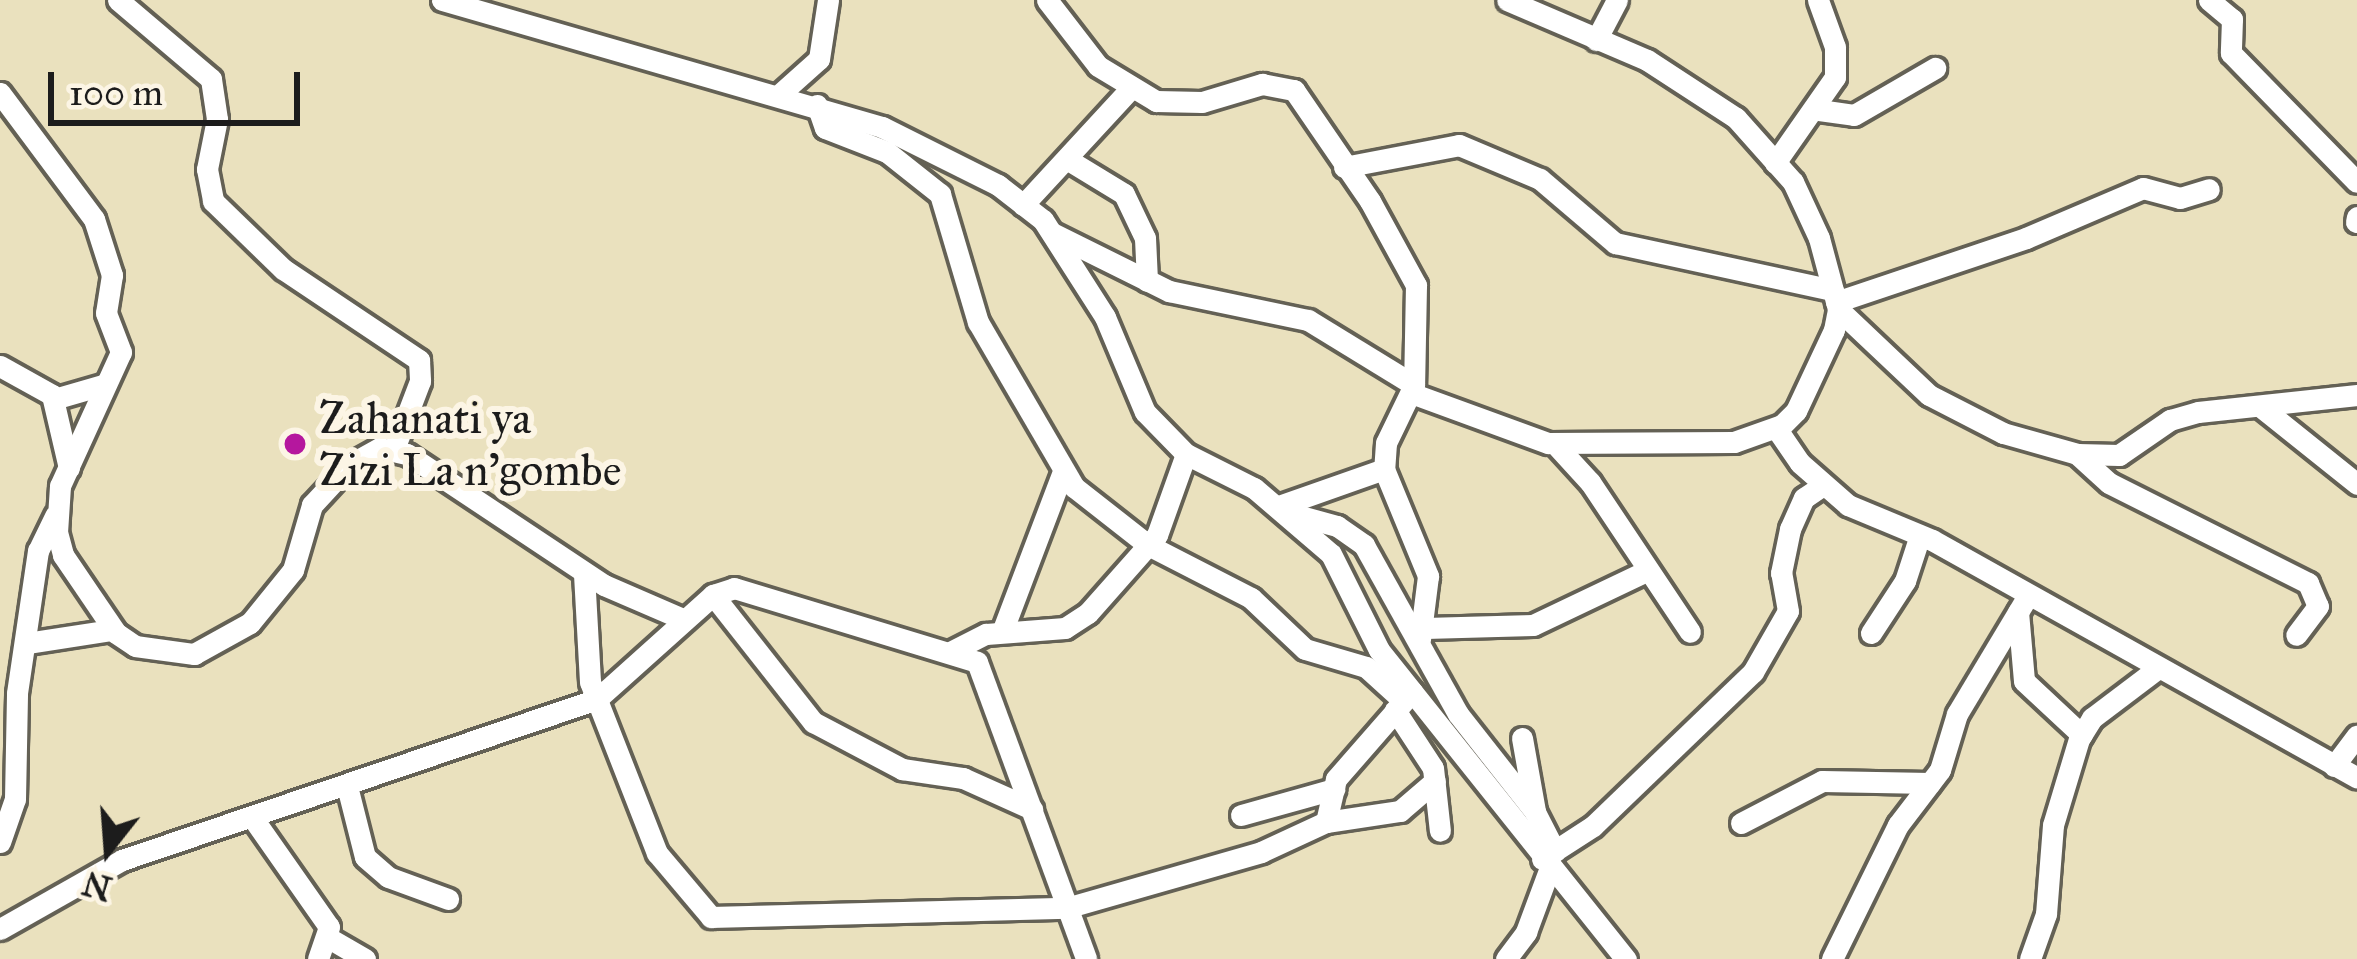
<!DOCTYPE html>
<style>
body{margin:0}
#map{position:relative;width:2357px;height:959px;overflow:hidden;background:#eae1be;font-family:"IM FELL Great Primer",serif}
div>[style]{position:absolute}
.roads{filter:drop-shadow(3px 0 #646155) drop-shadow(-3px 0 #646155) drop-shadow(0 3px #646155) drop-shadow(0 -3px #646155)}
.minor>*{height:21px;margin:-10.5px;padding:0 10.5px;transform-origin:10.5px;border-radius:10.5px;background:#fff}
.dots>*{width:33px;height:33px;translate:-50% -50%;box-sizing:border-box;border:6px solid #fcf5e5;border-radius:50%}
span{translate:-50% -50%;white-space:nowrap;text-align:center;line-height:1.15;-webkit-text-stroke:12px #fcf5e5;paint-order:stroke}
.poi-label{font-size:45px;color:#1c1c1c}
.left{translate:0 -50%;text-align:left}
.north{position:absolute;left:48px;top:791px;width:120px;height:120px;-webkit-text-stroke:9px #fcf5e5;paint-order:stroke;rotate:197deg;font-size:33px;font-weight:700;line-height:48px;text-align:center;color:#1c1c1c}
.north::after{content:'';display:block;margin:auto;width:42px;height:54px;background:#1c1c1c;clip-path:polygon(50% 0,100% 100%,50% 72%,0 100%)}
.scale{position:absolute;left:48px;top:72px;width:252px;height:54px;box-sizing:border-box;border:6px solid #1c1c1c;border-top:0;padding-left:15px;font-size:36px;line-height:42px;white-space:nowrap;color:#1c1c1c;-webkit-text-stroke:9px #fcf5e5;paint-order:stroke}
</style>
<div id="map">
<div class="roads">
<div class="minor">
<div style="left:118px;top:0;width:122px;rotate:40.3deg"></div>
<div style="left:211px;top:79px;width:40px;rotate:81.5deg"></div>
<div style="left:217px;top:119px;width:51px;rotate:101.3deg"></div>
<div style="left:207px;top:169px;width:33px;rotate:79deg"></div>
<div style="left:213px;top:201px;width:98px;rotate:44.2deg"></div>
<div style="left:283px;top:269px;width:164px;rotate:33.8deg"></div>
<div style="left:419px;top:360px;width:21px;rotate:87deg"></div>
<div style="left:420px;top:381px;width:73px;rotate:110.9deg"></div>
<div style="left:442px;top:0;width:458px;rotate:16.1deg"></div>
<div style="left:882px;top:127px;width:130px;rotate:26.6deg"></div>
<div style="left:998px;top:185px;width:57px;rotate:37.9deg"></div>
<div style="left:1043px;top:220px;width:115px;rotate:57.4deg"></div>
<div style="left:1105px;top:317px;width:103px;rotate:67.2deg"></div>
<div style="left:1145px;top:412px;width:59px;rotate:45.7deg"></div>
<div style="left:1186px;top:454px;width:76px;rotate:26.6deg"></div>
<div style="left:1254px;top:488px;width:101px;rotate:40.6deg"></div>
<div style="left:1331px;top:554px;width:107px;rotate:63.4deg"></div>
<div style="left:1379px;top:650px;width:396px;rotate:51.4deg"></div>
<div style="left:1047px;top:0;width:83px;rotate:52.3deg"></div>
<div style="left:1098px;top:66px;width:68px;rotate:31.1deg"></div>
<div style="left:1156px;top:101px;width:46px;rotate:1.2deg"></div>
<div style="left:1202px;top:102px;width:63px;rotate:-16.7deg"></div>
<div style="left:1262px;top:84px;width:33px;rotate:11deg"></div>
<div style="left:1294px;top:90px;width:135px;rotate:55.6deg"></div>
<div style="left:1370px;top:201px;width:96px;rotate:61.3deg"></div>
<div style="left:1416px;top:285px;width:100px;rotate:91.1deg"></div>
<div style="left:1414px;top:385px;width:64px;rotate:115.8deg"></div>
<div style="left:1386px;top:443px;width:26px;rotate:94deg"></div>
<div style="left:1384px;top:469px;width:116px;rotate:67.6deg"></div>
<div style="left:1428px;top:576px;width:64px;rotate:97.2deg"></div>
<div style="left:2209px;top:0;width:30px;rotate:40deg"></div>
<div style="left:2232px;top:19px;width:34px;rotate:92deg"></div>
<div style="left:2231px;top:53px;width:180px;rotate:45.7deg"></div>
<div style="left:1596px;top:40px;width:45px;rotate:-62.3deg"></div>
<div style="left:0;top:93px;width:157px;rotate:53.3deg"></div>
<div style="left:94px;top:219px;width:59px;rotate:72.2deg"></div>
<div style="left:112px;top:275px;width:38px;rotate:99deg"></div>
<div style="left:106px;top:313px;width:42px;rotate:69deg"></div>
<div style="left:121px;top:352px;width:147px;rotate:114.5deg"></div>
<div style="left:60px;top:486px;width:46px;rotate:93.7deg"></div>
<div style="left:57px;top:532px;width:24px;rotate:75deg"></div>
<div style="left:63px;top:555px;width:94px;rotate:55.8deg"></div>
<div style="left:116px;top:633px;width:23px;rotate:34deg"></div>
<div style="left:135px;top:646px;width:60px;rotate:7.7deg"></div>
<div style="left:194px;top:654px;width:64px;rotate:-29deg"></div>
<div style="left:250px;top:623px;width:68px;rotate:-50.9deg"></div>
<div style="left:293px;top:570px;width:68px;rotate:-73.7deg"></div>
<div style="left:312px;top:505px;width:54px;rotate:-47.2deg"></div>
<div style="left:349px;top:465px;width:35px;rotate:-29deg"></div>
<div style="left:380px;top:448px;width:28px;rotate:13deg"></div>
<div style="left:407px;top:454px;width:237px;rotate:33.6deg"></div>
<div style="left:604px;top:585px;width:88px;rotate:23.4deg"></div>
<div style="left:781px;top:93px;width:51px;rotate:-41.8deg"></div>
<div style="left:819px;top:59px;width:60px;rotate:-81.3deg"></div>
<div style="left:817px;top:105px;width:24px;rotate:71deg"></div>
<div style="left:825px;top:128px;width:66px;rotate:21.2deg"></div>
<div style="left:887px;top:152px;width:68px;rotate:38.4deg"></div>
<div style="left:940px;top:194px;width:134px;rotate:73.5deg"></div>
<div style="left:978px;top:322px;width:191px;rotate:59.8deg"></div>
<div style="left:1074px;top:487px;width:94px;rotate:38.1deg"></div>
<div style="left:1148px;top:545px;width:116px;rotate:27.2deg"></div>
<div style="left:1251px;top:598px;width:74px;rotate:43.4deg"></div>
<div style="left:1305px;top:649px;width:64px;rotate:16.4deg"></div>
<div style="left:1366px;top:667px;width:45px;rotate:42.3deg"></div>
<div style="left:1819px;top:110px;width:35px;rotate:8deg"></div>
<div style="left:1854px;top:115px;width:94px;rotate:-30.1deg"></div>
<div style="left:1070px;top:161px;width:63px;rotate:31.4deg"></div>
<div style="left:1124px;top:194px;width:49px;rotate:64.5deg"></div>
<div style="left:1145px;top:238px;width:43px;rotate:87.3deg"></div>
<div style="left:1775px;top:163px;width:105px;rotate:-55.1deg"></div>
<div style="left:1835px;top:77px;width:30px;rotate:-90deg"></div>
<div style="left:1835px;top:47px;width:50px;rotate:-109.9deg"></div>
<div style="left:1344px;top:167px;width:117px;rotate:-10.8deg"></div>
<div style="left:1459px;top:145px;width:88px;rotate:22.8deg"></div>
<div style="left:1540px;top:179px;width:99px;rotate:40.5deg"></div>
<div style="left:1615px;top:243px;width:223px;rotate:12.2deg"></div>
<div style="left:1023px;top:205px;width:156px;rotate:-47.3deg"></div>
<div style="left:2356px;top:222px;width:5px;rotate:-79deg"></div>
<div style="left:1052px;top:233px;width:131px;rotate:26.4deg"></div>
<div style="left:1169px;top:291px;width:142px;rotate:11.8deg"></div>
<div style="left:1308px;top:320px;width:124px;rotate:31.5deg"></div>
<div style="left:1836px;top:302px;width:200px;rotate:-18.6deg"></div>
<div style="left:2026px;top:238px;width:127px;rotate:-23.1deg"></div>
<div style="left:2143px;top:188px;width:38px;rotate:15deg"></div>
<div style="left:2180px;top:198px;width:30px;rotate:-17deg"></div>
<div style="left:1838px;top:309px;width:125px;rotate:43.4deg"></div>
<div style="left:1929px;top:395px;width:83px;rotate:27.2deg"></div>
<div style="left:2003px;top:433px;width:77px;rotate:15.8deg"></div>
<div style="left:2077px;top:454px;width:42px;rotate:1.4deg"></div>
<div style="left:2119px;top:455px;width:62px;rotate:-34.5deg"></div>
<div style="left:2170px;top:420px;width:29px;rotate:-16deg"></div>
<div style="left:2198px;top:412px;width:160px;rotate:-6.1deg"></div>
<div style="left:0;top:366px;width:60px;rotate:29.1deg"></div>
<div style="left:52px;top:395px;width:75px;rotate:76.9deg"></div>
<div style="left:1411px;top:393px;width:146px;rotate:20.1deg"></div>
<div style="left:1548px;top:443px;width:186px;rotate:-0.3deg"></div>
<div style="left:1734px;top:442px;width:51px;rotate:-19.5deg"></div>
<div style="left:1782px;top:425px;width:20px;rotate:-45deg"></div>
<div style="left:1796px;top:411px;width:89px;rotate:-64.9deg"></div>
<div style="left:1834px;top:330px;width:21px;rotate:-79deg"></div>
<div style="left:1838px;top:309px;width:73px;rotate:-105deg"></div>
<div style="left:1819px;top:238px;width:62px;rotate:-114.9deg"></div>
<div style="left:1793px;top:182px;width:86px;rotate:-131.7deg"></div>
<div style="left:1736px;top:118px;width:106px;rotate:-146.9deg"></div>
<div style="left:1647px;top:60px;width:152px;rotate:-156.8deg"></div>
<div style="left:54px;top:399px;width:54px;rotate:-16.1deg"></div>
<div style="left:2261px;top:407px;width:123px;rotate:38.7deg"></div>
<div style="left:1776px;top:428px;width:42px;rotate:55.6deg"></div>
<div style="left:1800px;top:463px;width:64px;rotate:41.2deg"></div>
<div style="left:1848px;top:505px;width:91px;rotate:22.6deg"></div>
<div style="left:1932px;top:540px;width:487px;rotate:29.2deg"></div>
<div style="left:1555px;top:444px;width:52px;rotate:47.4deg"></div>
<div style="left:1590px;top:482px;width:180px;rotate:56.3deg"></div>
<div style="left:2077px;top:454px;width:43px;rotate:42.2deg"></div>
<div style="left:2109px;top:483px;width:223px;rotate:26.7deg"></div>
<div style="left:2308px;top:583px;width:25px;rotate:67deg"></div>
<div style="left:2318px;top:606px;width:36px;rotate:127deg"></div>
<div style="left:1279px;top:506px;width:111px;rotate:-19.4deg"></div>
<div style="left:1289px;top:513px;width:50px;rotate:15.2deg"></div>
<div style="left:1337px;top:526px;width:33px;rotate:35deg"></div>
<div style="left:1364px;top:545px;width:193px;rotate:60.9deg"></div>
<div style="left:1458px;top:714px;width:125px;rotate:51.8deg"></div>
<div style="left:1535px;top:812px;width:44px;rotate:62.9deg"></div>
<div style="left:584px;top:574px;width:108px;rotate:86.8deg"></div>
<div style="left:590px;top:682px;width:184px;rotate:68.6deg"></div>
<div style="left:657px;top:853px;width:84px;rotate:49.8deg"></div>
<div style="left:711px;top:917px;width:355px;rotate:-1.5deg"></div>
<div style="left:1066px;top:908px;width:203px;rotate:-16deg"></div>
<div style="left:1261px;top:852px;width:72px;rotate:-24.8deg"></div>
<div style="left:1326px;top:822px;width:44px;rotate:-76.9deg"></div>
<div style="left:1336px;top:779px;width:116px;rotate:-48.9deg"></div>
<div style="left:713px;top:595px;width:162px;rotate:51.8deg"></div>
<div style="left:813px;top:722px;width:101px;rotate:27.8deg"></div>
<div style="left:902px;top:769px;width:62px;rotate:8.4deg"></div>
<div style="left:963px;top:778px;width:76px;rotate:24.2deg"></div>
<div style="left:2018px;top:612px;width:69px;rotate:85deg"></div>
<div style="left:2024px;top:681px;width:79px;rotate:43deg"></div>
<div style="left:1425px;top:628px;width:108px;rotate:-1.6deg"></div>
<div style="left:1533px;top:625px;width:125px;rotate:-25.5deg"></div>
<div style="left:1002px;top:632px;width:172px;rotate:-69.2deg"></div>
<div style="left:1871px;top:633px;width:62px;rotate:-56.8deg"></div>
<div style="left:1905px;top:581px;width:48px;rotate:-71.9deg"></div>
<div style="left:27px;top:643px;width:86px;rotate:-8.7deg"></div>
<div style="left:952px;top:651px;width:38px;rotate:-27deg"></div>
<div style="left:986px;top:634px;width:79px;rotate:-4.3deg"></div>
<div style="left:1065px;top:628px;width:27px;rotate:-33deg"></div>
<div style="left:1088px;top:613px;width:104px;rotate:-48.5deg"></div>
<div style="left:1157px;top:535px;width:86px;rotate:-70.3deg"></div>
<div style="left:1395px;top:710px;width:69px;rotate:56.8deg"></div>
<div style="left:1433px;top:768px;width:63px;rotate:83.7deg"></div>
<div style="left:1522px;top:738px;width:74px;rotate:79.9deg"></div>
<div style="left:2334px;top:766px;width:38px;rotate:-53deg"></div>
<div style="left:347px;top:786px;width:73px;rotate:75.8deg"></div>
<div style="left:365px;top:857px;width:30px;rotate:41deg"></div>
<div style="left:388px;top:877px;width:64px;rotate:20.1deg"></div>
<div style="left:1241px;top:815px;width:97px;rotate:-15.6deg"></div>
<div style="left:252px;top:817px;width:134px;rotate:55deg"></div>
<div style="left:329px;top:927px;width:34px;rotate:109deg"></div>
<div style="left:1326px;top:822px;width:75px;rotate:-8.5deg"></div>
<div style="left:1400px;top:811px;width:46px;rotate:-40.6deg"></div>
<div style="left:1741px;top:823px;width:91px;rotate:-27.4deg"></div>
<div style="left:1822px;top:781px;width:108px;rotate:1.1deg"></div>
<div style="left:0;top:842px;width:46px;rotate:-70.8deg"></div>
<div style="left:15px;top:799px;width:106px;rotate:-88.9deg"></div>
<div style="left:17px;top:693px;width:144px;rotate:-81.6deg"></div>
<div style="left:38px;top:551px;width:39px;rotate:-64deg"></div>
<div style="left:1542px;top:859px;width:61px;rotate:-32.9deg"></div>
<div style="left:1593px;top:826px;width:222px;rotate:-43.9deg"></div>
<div style="left:1753px;top:672px;width:70px;rotate:-60.2deg"></div>
<div style="left:1788px;top:611px;width:39px;rotate:-100deg"></div>
<div style="left:1781px;top:573px;width:45px;rotate:-78.4deg"></div>
<div style="left:1790px;top:529px;width:34px;rotate:-66deg"></div>
<div style="left:1804px;top:498px;width:23px;rotate:-34deg"></div>
<div style="left:0;top:929px;width:140px;rotate:-29.5deg"></div>
<div style="left:122px;top:860px;width:502px;rotate:-18.72deg"></div>
<div style="left:597px;top:699px;width:156px;rotate:-41.9deg"></div>
<div style="left:713px;top:595px;width:22px;rotate:-18deg"></div>
<div style="left:734px;top:588px;width:254px;rotate:16.9deg"></div>
<div style="left:977px;top:662px;width:316px;rotate:69.8deg"></div>
<div style="left:327px;top:937px;width:44px;rotate:30.1deg"></div>
<div style="left:1506px;top:959px;width:34px;rotate:-53deg"></div>
<div style="left:1526px;top:932px;width:66px;rotate:-69.6deg"></div>
<div style="left:1832px;top:959px;width:149px;rotate:-63.8deg"></div>
<div style="left:1898px;top:825px;width:69px;rotate:-52.6deg"></div>
<div style="left:1940px;top:770px;width:59px;rotate:-73.1deg"></div>
<div style="left:1957px;top:714px;width:136px;rotate:-59.1deg"></div>
<div style="left:2030px;top:959px;width:48px;rotate:-70.4deg"></div>
<div style="left:2046px;top:914px;width:89px;rotate:-85.5deg"></div>
<div style="left:2053px;top:825px;width:90px;rotate:-73.2deg"></div>
<div style="left:2079px;top:739px;width:25px;rotate:-58deg"></div>
<div style="left:2092px;top:718px;width:83px;rotate:-37.1deg"></div>
</div>
</div>
<div class="dots">
<div style="left:295px;top:444px;background:#b5179e"></div>
</div>
<div class="poi-label">
<span class="left" style="left:319px;top:444px">Zahanati ya<br>Zizi La n'gombe</span>
</div>
<div class="north">N</div>
<div class="scale">100 m</div>
</div>
